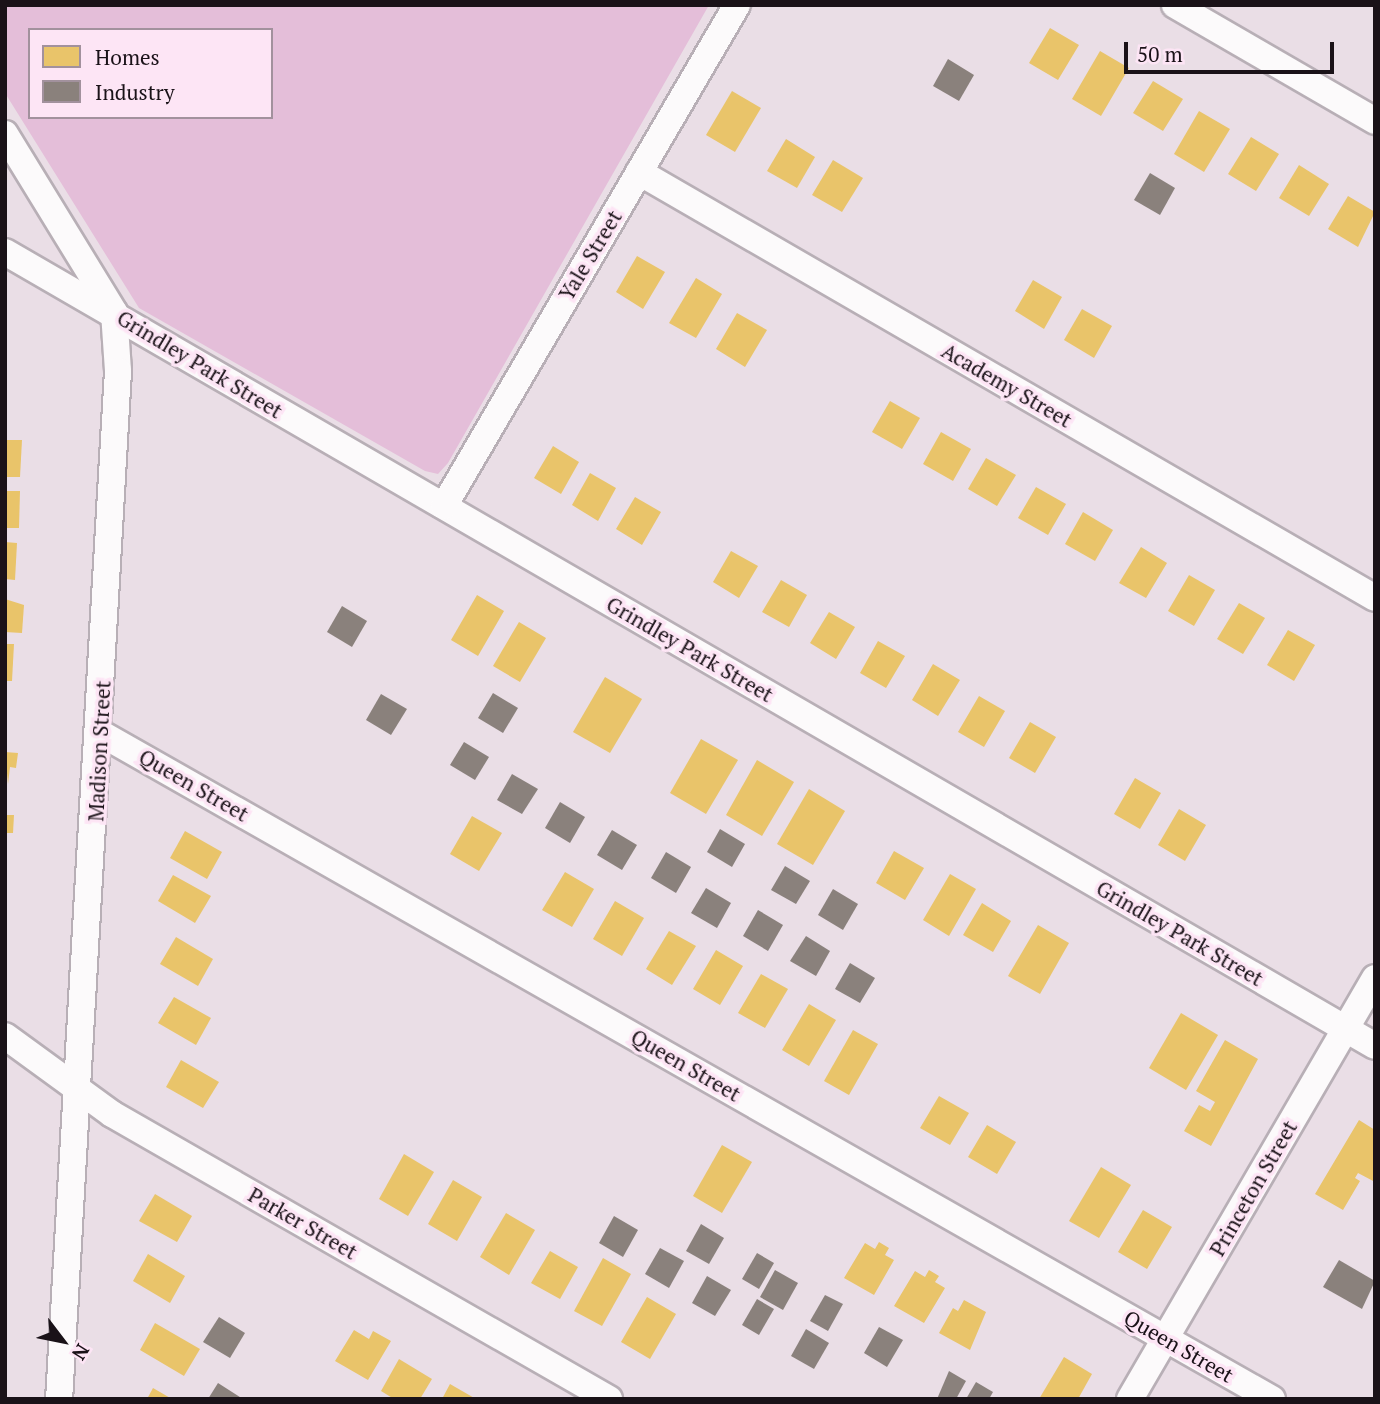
<!DOCTYPE html>
<style>
body{margin:0}
#map{position:relative;width:1380px;height:1404px;overflow:hidden;background:#eadee6;font-family:"PT Serif",serif}
div>[style]{position:absolute}
.green>*{inset:0;background:#e4bed9}
.homes>*{inset:0;background:#e9c46a}
.industry>*{inset:0;background:#8a817c}
.roads{filter:drop-shadow(2px 0 #b8afb6) drop-shadow(-2px 0 #b8afb6) drop-shadow(0 2px #b8afb6) drop-shadow(0 -2px #b8afb6)}
.minor>*{height:26px;margin:-13px;padding:0 13px;transform-origin:13px;border-radius:13px;background:#fcfafb}
span{translate:-50% -50%;white-space:nowrap;text-align:center;line-height:1.15;-webkit-text-stroke:7px #fde5f5;paint-order:stroke}
.street-label{font-size:21px;color:#1a1218}
.frame{position:absolute;inset:0;border:7px solid #1a1218;pointer-events:none}
.legend{position:absolute;left:28px;top:28px;width:245px;height:91px;box-sizing:border-box;background:#fde5f5;border:2px solid #a2919d;margin:0;padding:9px 12px;list-style:none;font-size:21px;color:#1a1218}
.legend li{display:flex;align-items:center;gap:14px;height:35px}
.legend b{width:35px;border:2px solid #a2919d}
.north{position:absolute;left:28px;top:1306px;width:70px;height:70px;-webkit-text-stroke:5px #fde5f5;paint-order:stroke;rotate:122deg;font-size:19px;font-weight:700;line-height:28px;text-align:center;color:#1a1218}
.north::after{content:'';display:block;margin:auto;width:24px;height:32px;background:#1a1218;clip-path:polygon(50% 0,100% 100%,50% 72%,0 100%)}
.scale{position:absolute;left:1124px;top:42px;width:210px;height:32px;box-sizing:border-box;border:4px solid #1a1218;border-top:0;padding-left:9px;font-size:21px;line-height:24px;white-space:nowrap;color:#1a1218;-webkit-text-stroke:5px #fde5f5;paint-order:stroke}
</style>
<div id="map">
<div class="green">
<div style="clip-path:polygon(evenodd,5px 5px,709px 5px,448px 463px,438px 474px,425px 471px,139px 308px,5px 93px,5px 5px,30px 30px,271px 30px,271px 117px,30px 117px,30px 30px)"></div>
</div>
<div class="homes">
<div style="clip-path:polygon(1050px 28px,1079px 45px,1058px 80px,1029px 63px)"></div>
<div style="clip-path:polygon(1100px 51px,1129px 68px,1101px 116px,1072px 99px)"></div>
<div style="clip-path:polygon(1153px 81px,1183px 99px,1163px 131px,1133px 113px)"></div>
<div style="clip-path:polygon(732px 91px,761px 108px,735px 152px,706px 135px)"></div>
<div style="clip-path:polygon(1199px 111px,1230px 129px,1204px 172px,1174px 154px)"></div>
<div style="clip-path:polygon(1251px 137px,1279px 154px,1256px 191px,1228px 174px)"></div>
<div style="clip-path:polygon(786px 139px,815px 157px,797px 188px,767px 171px)"></div>
<div style="clip-path:polygon(833px 160px,863px 178px,842px 212px,812px 195px)"></div>
<div style="clip-path:polygon(1299px 165px,1329px 184px,1309px 216px,1279px 198px)"></div>
<div style="clip-path:polygon(1348px 196px,1375px 212px,1358px 247px,1328px 229px)"></div>
<div style="clip-path:polygon(637px 256px,665px 272px,643px 309px,616px 292px)"></div>
<div style="clip-path:polygon(696px 278px,722px 294px,696px 338px,669px 323px)"></div>
<div style="clip-path:polygon(1033px 280px,1062px 297px,1044px 329px,1015px 311px)"></div>
<div style="clip-path:polygon(1082px 309px,1112px 326px,1094px 358px,1064px 340px)"></div>
<div style="clip-path:polygon(737px 313px,767px 330px,745px 367px,716px 349px)"></div>
<div style="clip-path:polygon(890px 401px,920px 418px,902px 449px,872px 432px)"></div>
<div style="clip-path:polygon(941px 432px,971px 449px,953px 481px,923px 464px)"></div>
<div style="clip-path:polygon(5px 440px,22px 440px,20px 477px,5px 477px)"></div>
<div style="clip-path:polygon(553px 446px,579px 462px,561px 494px,534px 478px)"></div>
<div style="clip-path:polygon(986px 458px,1016px 475px,997px 506px,968px 489px)"></div>
<div style="clip-path:polygon(590px 473px,616px 488px,598px 521px,572px 505px)"></div>
<div style="clip-path:polygon(1036px 487px,1066px 504px,1048px 535px,1018px 518px)"></div>
<div style="clip-path:polygon(5px 491px,20px 491px,19px 528px,5px 528px)"></div>
<div style="clip-path:polygon(635px 497px,661px 512px,642px 545px,616px 529px)"></div>
<div style="clip-path:polygon(1083px 512px,1113px 530px,1095px 561px,1065px 544px)"></div>
<div style="clip-path:polygon(5px 542px,17px 543px,15px 580px,5px 579px)"></div>
<div style="clip-path:polygon(1141px 547px,1167px 563px,1146px 598px,1119px 583px)"></div>
<div style="clip-path:polygon(731px 551px,758px 566px,739px 598px,713px 582px)"></div>
<div style="clip-path:polygon(1189px 575px,1215px 590px,1194px 626px,1168px 611px)"></div>
<div style="clip-path:polygon(781px 580px,807px 595px,789px 627px,762px 612px)"></div>
<div style="clip-path:polygon(477px 595px,504px 611px,478px 656px,451px 640px)"></div>
<div style="clip-path:polygon(5px 599px,24px 605px,22px 633px,5px 632px)"></div>
<div style="clip-path:polygon(1239px 603px,1265px 618px,1243px 654px,1217px 639px)"></div>
<div style="clip-path:polygon(829px 612px,855px 627px,836px 659px,810px 643px)"></div>
<div style="clip-path:polygon(519px 622px,546px 638px,520px 682px,493px 666px)"></div>
<div style="clip-path:polygon(1288px 630px,1315px 645px,1294px 681px,1267px 665px)"></div>
<div style="clip-path:polygon(878px 641px,905px 656px,886px 688px,860px 673px)"></div>
<div style="clip-path:polygon(5px 644px,14px 644px,12px 681px,5px 681px)"></div>
<div style="clip-path:polygon(933px 664px,960px 680px,938px 716px,912px 700px)"></div>
<div style="clip-path:polygon(605px 677px,642px 699px,610px 753px,573px 732px)"></div>
<div style="clip-path:polygon(979px 696px,1005px 711px,984px 747px,958px 732px)"></div>
<div style="clip-path:polygon(1030px 722px,1056px 737px,1035px 773px,1009px 758px)"></div>
<div style="clip-path:polygon(701px 739px,738px 760px,706px 814px,670px 793px)"></div>
<div style="clip-path:polygon(5px 752px,18px 753px,16px 768px,10px 767px,8px 784px)"></div>
<div style="clip-path:polygon(757px 760px,794px 782px,762px 836px,726px 815px)"></div>
<div style="clip-path:polygon(1135px 778px,1161px 793px,1140px 829px,1114px 814px)"></div>
<div style="clip-path:polygon(809px 789px,845px 811px,813px 865px,777px 844px)"></div>
<div style="clip-path:polygon(1179px 809px,1206px 825px,1185px 861px,1158px 845px)"></div>
<div style="clip-path:polygon(5px 815px,14px 815px,13px 833px,5px 833px)"></div>
<div style="clip-path:polygon(472px 816px,502px 833px,479px 871px,450px 854px)"></div>
<div style="clip-path:polygon(185px 831px,222px 852px,207px 879px,170px 858px)"></div>
<div style="clip-path:polygon(894px 851px,924px 868px,905px 900px,876px 883px)"></div>
<div style="clip-path:polygon(565px 872px,594px 889px,572px 927px,542px 910px)"></div>
<div style="clip-path:polygon(950px 874px,976px 889px,949px 936px,923px 920px)"></div>
<div style="clip-path:polygon(173px 875px,211px 896px,195px 923px,158px 901px)"></div>
<div style="clip-path:polygon(615px 901px,644px 918px,622px 956px,593px 939px)"></div>
<div style="clip-path:polygon(982px 903px,1011px 921px,993px 952px,963px 935px)"></div>
<div style="clip-path:polygon(1038px 925px,1069px 943px,1040px 994px,1008px 976px)"></div>
<div style="clip-path:polygon(669px 931px,696px 946px,672px 985px,646px 969px)"></div>
<div style="clip-path:polygon(176px 937px,213px 959px,198px 986px,160px 964px)"></div>
<div style="clip-path:polygon(716px 950px,743px 966px,720px 1005px,693px 989px)"></div>
<div style="clip-path:polygon(761px 974px,788px 989px,765px 1028px,738px 1013px)"></div>
<div style="clip-path:polygon(174px 997px,211px 1018px,196px 1045px,158px 1023px)"></div>
<div style="clip-path:polygon(809px 1004px,836px 1020px,809px 1066px,782px 1050px)"></div>
<div style="clip-path:polygon(1181px 1013px,1218px 1035px,1186px 1090px,1149px 1068px)"></div>
<div style="clip-path:polygon(853px 1030px,878px 1044px,849px 1095px,824px 1081px)"></div>
<div style="clip-path:polygon(1225px 1040px,1258px 1059px,1211px 1146px,1184px 1131px,1199px 1105px,1210px 1111px,1215px 1102px,1196px 1091px)"></div>
<div style="clip-path:polygon(181px 1060px,219px 1082px,203px 1108px,166px 1087px)"></div>
<div style="clip-path:polygon(939px 1096px,969px 1113px,950px 1145px,920px 1128px)"></div>
<div style="clip-path:polygon(1359px 1120px,1375px 1130px,1375px 1182px,1358px 1173px,1355px 1178px,1360px 1181px,1343px 1210px,1315px 1194px)"></div>
<div style="clip-path:polygon(987px 1125px,1016px 1142px,997px 1174px,968px 1157px)"></div>
<div style="clip-path:polygon(722px 1145px,752px 1162px,722px 1213px,693px 1196px)"></div>
<div style="clip-path:polygon(404px 1154px,434px 1172px,408px 1216px,379px 1199px)"></div>
<div style="clip-path:polygon(1101px 1167px,1131px 1185px,1099px 1238px,1069px 1221px)"></div>
<div style="clip-path:polygon(453px 1180px,482px 1197px,457px 1241px,428px 1224px)"></div>
<div style="clip-path:polygon(155px 1194px,192px 1216px,177px 1242px,139px 1221px)"></div>
<div style="clip-path:polygon(1143px 1210px,1172px 1227px,1147px 1269px,1118px 1252px)"></div>
<div style="clip-path:polygon(506px 1213px,535px 1230px,509px 1275px,480px 1257px)"></div>
<div style="clip-path:polygon(879px 1242px,889px 1248px,885px 1255px,894px 1260px,874px 1295px,844px 1278px,865px 1243px,875px 1249px)"></div>
<div style="clip-path:polygon(550px 1251px,578px 1267px,560px 1299px,531px 1283px)"></div>
<div style="clip-path:polygon(148px 1254px,185px 1276px,170px 1303px,133px 1281px)"></div>
<div style="clip-path:polygon(603px 1258px,631px 1274px,602px 1326px,574px 1311px)"></div>
<div style="clip-path:polygon(929px 1270px,939px 1276px,935px 1282px,945px 1288px,924px 1323px,894px 1306px,915px 1271px,925px 1277px)"></div>
<div style="clip-path:polygon(647px 1297px,676px 1314px,650px 1359px,621px 1342px)"></div>
<div style="clip-path:polygon(964px 1300px,986px 1312px,970px 1350px,939px 1333px,953px 1308px,958px 1311px)"></div>
<div style="clip-path:polygon(155px 1323px,200px 1349px,184px 1376px,140px 1350px)"></div>
<div style="clip-path:polygon(354px 1330px,369px 1339px,373px 1331px,391px 1341px,368px 1380px,335px 1361px)"></div>
<div style="clip-path:polygon(1064px 1357px,1092px 1374px,1078px 1399px,1039px 1399px)"></div>
<div style="clip-path:polygon(399px 1359px,432px 1379px,420px 1399px,394px 1399px,381px 1391px)"></div>
<div style="clip-path:polygon(450px 1384px,476px 1399px,442px 1399px)"></div>
<div style="clip-path:polygon(153px 1388px,172px 1399px,147px 1399px)"></div>
</div>
<div class="industry">
<div style="clip-path:polygon(948px 59px,974px 75px,959px 101px,933px 86px)"></div>
<div style="clip-path:polygon(1150px 173px,1175px 188px,1160px 215px,1134px 200px)"></div>
<div style="clip-path:polygon(342px 606px,367px 621px,352px 647px,327px 632px)"></div>
<div style="clip-path:polygon(493px 693px,518px 708px,503px 733px,478px 718px)"></div>
<div style="clip-path:polygon(381px 694px,407px 709px,391px 735px,366px 720px)"></div>
<div style="clip-path:polygon(464px 742px,489px 757px,475px 780px,450px 765px)"></div>
<div style="clip-path:polygon(512px 774px,538px 789px,522px 814px,497px 800px)"></div>
<div style="clip-path:polygon(560px 802px,585px 817px,570px 843px,545px 828px)"></div>
<div style="clip-path:polygon(720px 829px,745px 844px,732px 867px,707px 852px)"></div>
<div style="clip-path:polygon(612px 830px,637px 845px,622px 870px,597px 855px)"></div>
<div style="clip-path:polygon(666px 852px,691px 867px,676px 893px,651px 878px)"></div>
<div style="clip-path:polygon(785px 866px,810px 881px,796px 904px,771px 890px)"></div>
<div style="clip-path:polygon(706px 888px,731px 903px,717px 928px,691px 913px)"></div>
<div style="clip-path:polygon(833px 889px,858px 904px,843px 930px,818px 915px)"></div>
<div style="clip-path:polygon(758px 910px,783px 925px,768px 951px,743px 936px)"></div>
<div style="clip-path:polygon(806px 936px,830px 951px,816px 976px,790px 961px)"></div>
<div style="clip-path:polygon(850px 963px,875px 978px,860px 1003px,835px 989px)"></div>
<div style="clip-path:polygon(614px 1216px,638px 1230px,623px 1257px,599px 1243px)"></div>
<div style="clip-path:polygon(701px 1224px,724px 1238px,709px 1264px,686px 1251px)"></div>
<div style="clip-path:polygon(660px 1248px,684px 1261px,669px 1288px,645px 1274px)"></div>
<div style="clip-path:polygon(757px 1253px,774px 1263px,759px 1289px,742px 1279px)"></div>
<div style="clip-path:polygon(1339px 1260px,1375px 1281px,1362px 1309px,1323px 1287px)"></div>
<div style="clip-path:polygon(775px 1270px,798px 1283px,783px 1310px,760px 1297px)"></div>
<div style="clip-path:polygon(707px 1276px,731px 1290px,715px 1316px,692px 1303px)"></div>
<div style="clip-path:polygon(825px 1295px,843px 1304px,828px 1331px,810px 1321px)"></div>
<div style="clip-path:polygon(757px 1299px,774px 1309px,759px 1335px,742px 1325px)"></div>
<div style="clip-path:polygon(219px 1317px,245px 1333px,230px 1358px,203px 1342px)"></div>
<div style="clip-path:polygon(879px 1327px,903px 1340px,887px 1367px,864px 1353px)"></div>
<div style="clip-path:polygon(806px 1329px,829px 1343px,814px 1369px,791px 1356px)"></div>
<div style="clip-path:polygon(949px 1371px,966px 1381px,956px 1399px,937px 1399px)"></div>
<div style="clip-path:polygon(976px 1382px,993px 1392px,989px 1399px,966px 1399px)"></div>
<div style="clip-path:polygon(218px 1383px,243px 1399px,208px 1399px)"></div>
</div>
<div class="roads">
<div class="minor">
<div style="left:1175px;top:5px;width:231px;rotate:30.1deg"></div>
<div style="left:5px;top:134px;width:209px;rotate:58.5deg"></div>
<div style="left:114px;top:312px;width:59px;rotate:86.1deg"></div>
<div style="left:118px;top:371px;width:1030px;rotate:93.28deg"></div>
<div style="left:639px;top:172px;width:850px;rotate:30.06deg"></div>
<div style="left:5px;top:252px;width:1583px;rotate:30.09deg"></div>
<div style="left:444px;top:506px;width:580px;rotate:-59.68deg"></div>
<div style="left:100px;top:733px;width:1348px;rotate:29.61deg"></div>
<div style="left:5px;top:1036px;width:132px;rotate:36.1deg"></div>
<div style="left:112px;top:1114px;width:573px;rotate:29.83deg"></div>
<div style="left:1130px;top:1399px;width:487px;rotate:-59.8deg"></div>
</div>
</div>
<div class="street-label">
<span style="left:590px;top:255px;rotate:-59deg">Yale Street</span>
<span style="left:200px;top:364px;rotate:31deg">Grindley Park Street</span>
<span style="left:1007px;top:385px;rotate:30deg">Academy Street</span>
<span style="left:690px;top:649px;rotate:30deg">Grindley Park Street</span>
<span style="left:99px;top:751px;rotate:-87deg">Madison Street</span>
<span style="left:194px;top:785px;rotate:30deg">Queen Street</span>
<span style="left:1180px;top:933px;rotate:30deg">Grindley Park Street</span>
<span style="left:686px;top:1065px;rotate:30deg">Queen Street</span>
<span style="left:1253px;top:1188px;rotate:-60deg">Princeton Street</span>
<span style="left:303px;top:1223px;rotate:30deg">Parker Street</span>
<span style="left:1179px;top:1346px;rotate:30deg">Queen Street</span>
</div>
<div class="frame"></div>
<ul class="legend">
<li><b style="height:19px;background:#e9c46a"></b>Homes</li>
<li><b style="height:19px;background:#8a817c"></b>Industry</li>
</ul>
<div class="north">N</div>
<div class="scale">50 m</div>
</div>
